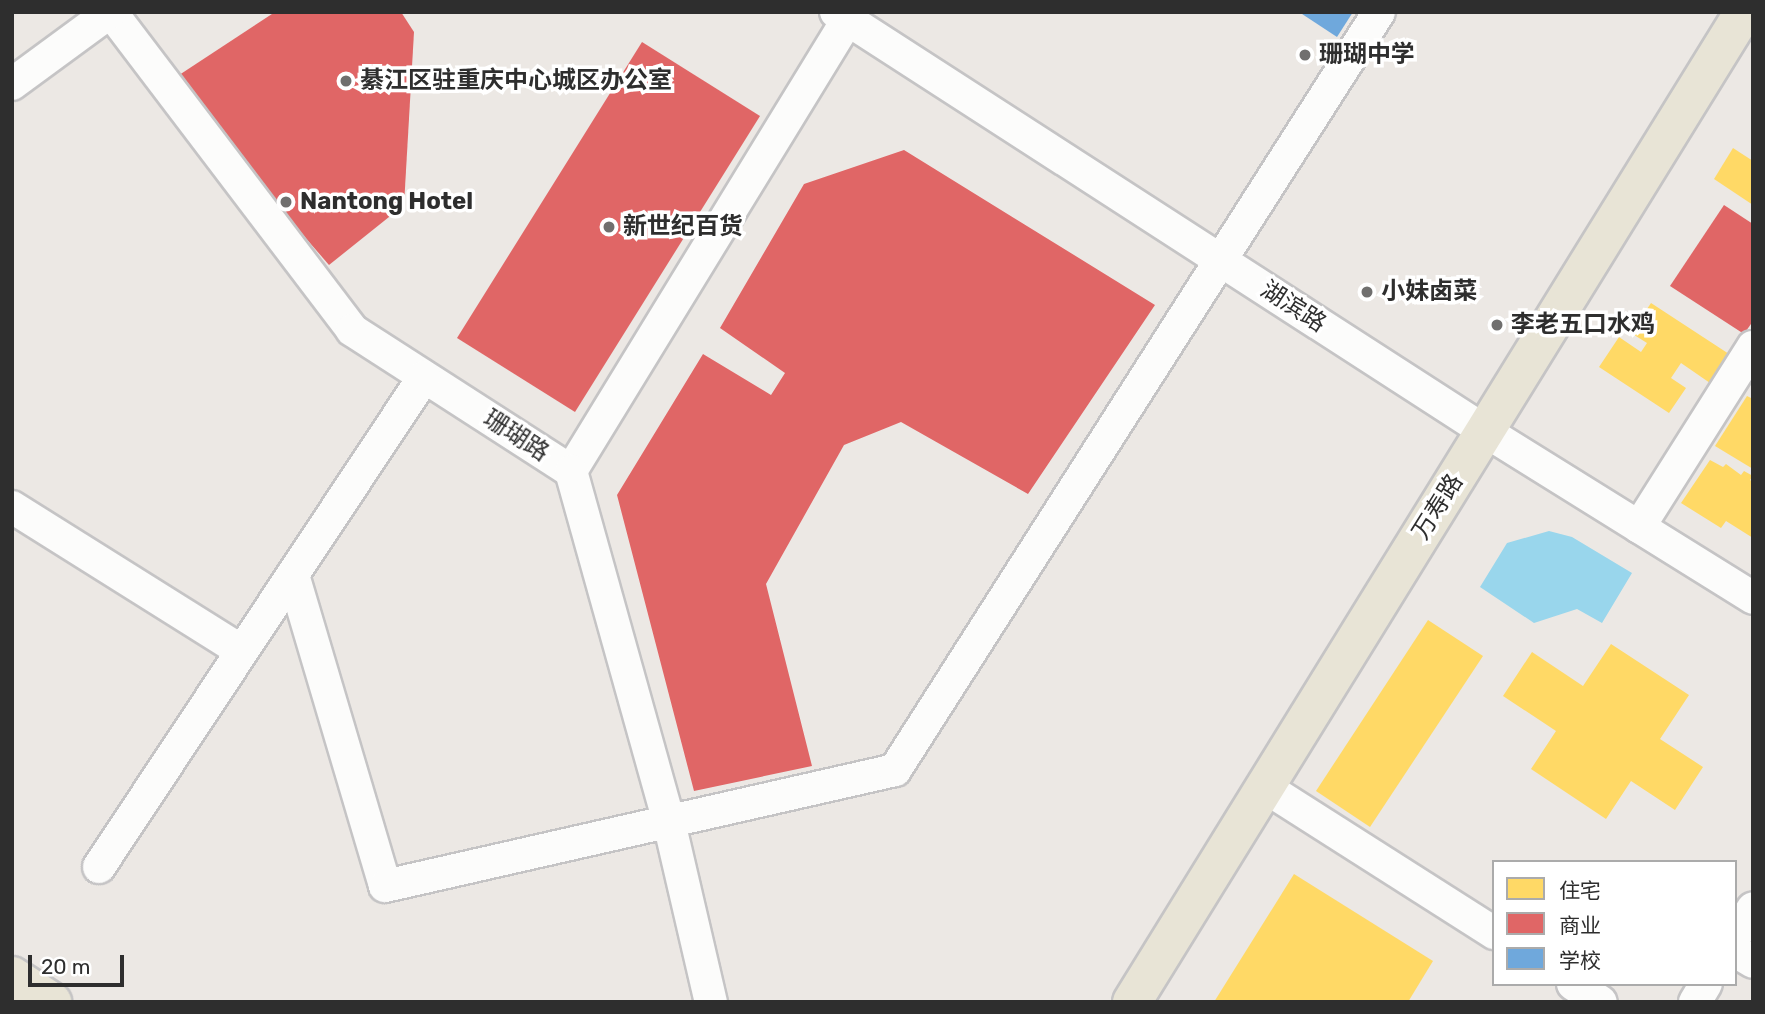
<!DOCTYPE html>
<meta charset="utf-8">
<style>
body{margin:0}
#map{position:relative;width:1765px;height:1014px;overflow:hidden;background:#ece8e4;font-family:Rubik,"Noto Sans SC",sans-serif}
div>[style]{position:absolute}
.water>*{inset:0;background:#99d6ec}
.homes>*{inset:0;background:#ffd966}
.shops>*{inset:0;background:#e06666}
.schools>*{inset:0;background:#6fa8dc}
.roads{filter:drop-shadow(2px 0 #c5c4c5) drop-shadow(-2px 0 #c5c4c5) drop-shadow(0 2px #c5c4c5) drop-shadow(0 -2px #c5c4c5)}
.minor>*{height:32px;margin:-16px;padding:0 16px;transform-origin:16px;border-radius:16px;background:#fcfcfb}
.major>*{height:38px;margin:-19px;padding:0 19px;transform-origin:19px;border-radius:19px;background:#e8e4d6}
.dots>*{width:19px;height:19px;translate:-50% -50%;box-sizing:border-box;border:4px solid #fff;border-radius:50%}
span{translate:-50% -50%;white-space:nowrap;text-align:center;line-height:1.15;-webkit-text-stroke:7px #fff;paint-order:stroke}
.poi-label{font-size:24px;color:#2e2e2e;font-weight:700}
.left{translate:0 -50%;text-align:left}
.street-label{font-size:24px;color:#2e2e2e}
.frame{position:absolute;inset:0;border:14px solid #2e2e2e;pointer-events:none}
.legend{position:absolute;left:1492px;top:860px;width:245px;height:126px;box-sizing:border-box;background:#fff;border:2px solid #ababab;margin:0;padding:9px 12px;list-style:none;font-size:21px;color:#2e2e2e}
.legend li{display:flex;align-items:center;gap:14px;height:35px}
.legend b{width:35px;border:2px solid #ababab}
.scale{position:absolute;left:28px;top:955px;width:96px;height:32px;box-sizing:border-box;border:4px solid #2e2e2e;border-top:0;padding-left:9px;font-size:21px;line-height:24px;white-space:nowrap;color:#2e2e2e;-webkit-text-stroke:5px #fff;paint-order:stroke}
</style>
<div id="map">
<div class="water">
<div style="clip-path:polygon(1549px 531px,1572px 537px,1632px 573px,1602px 623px,1577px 609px,1534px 623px,1480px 587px,1507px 543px)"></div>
</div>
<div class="homes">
<div style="clip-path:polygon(1733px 148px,1753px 161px,1753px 205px,1714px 179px)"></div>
<div style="clip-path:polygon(1651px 303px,1729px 354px,1710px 383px,1681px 363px,1671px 378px,1686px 388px,1669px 413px,1599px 367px,1619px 337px,1641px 352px,1647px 343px,1631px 333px)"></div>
<div style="clip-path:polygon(1747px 396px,1753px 399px,1753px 469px,1715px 446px)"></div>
<div style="clip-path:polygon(1710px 460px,1723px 467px,1726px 464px,1741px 475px,1744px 471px,1753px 476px,1750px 480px,1753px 482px,1753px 538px,1726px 521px,1721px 528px,1681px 503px)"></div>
<div style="clip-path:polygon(1428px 620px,1483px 656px,1370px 827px,1316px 791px)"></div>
<div style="clip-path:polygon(1611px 644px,1689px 695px,1660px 739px,1703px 767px,1675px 810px,1631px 781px,1606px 819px,1531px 769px,1556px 731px,1503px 696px,1532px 652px,1583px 686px)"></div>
<div style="clip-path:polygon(1294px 874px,1433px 961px,1408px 1002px,1214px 1002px)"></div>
</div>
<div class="shops">
<div style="clip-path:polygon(275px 12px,401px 12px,414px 32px,404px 205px,329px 265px,170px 81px)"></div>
<div style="clip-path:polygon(642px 42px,760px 116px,575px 412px,457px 338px)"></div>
<div style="clip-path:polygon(904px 150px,1155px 305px,1028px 494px,901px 422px,844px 445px,766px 584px,812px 766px,694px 791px,617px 495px,703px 354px,771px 395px,785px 373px,720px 328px,804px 184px)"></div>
<div style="clip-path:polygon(1724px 205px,1753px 224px,1753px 321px,1744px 334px,1670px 286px)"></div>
</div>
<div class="schools">
<div style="clip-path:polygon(1299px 12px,1353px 12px,1337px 37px)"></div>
</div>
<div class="roads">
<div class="minor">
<div style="left:111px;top:12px;width:399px;rotate:52.8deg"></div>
<div style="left:352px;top:330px;width:260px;rotate:32.8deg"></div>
<div style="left:571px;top:471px;width:530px;rotate:-58.5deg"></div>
<div style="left:836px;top:12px;width:773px;rotate:32.85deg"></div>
<div style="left:1485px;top:431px;width:316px;rotate:31.9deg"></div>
<div style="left:12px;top:84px;width:122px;rotate:-36.3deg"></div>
<div style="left:571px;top:471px;width:364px;rotate:74.4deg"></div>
<div style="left:669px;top:822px;width:185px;rotate:76.9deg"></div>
<div style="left:12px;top:507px;width:271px;rotate:32.1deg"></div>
<div style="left:1639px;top:527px;width:213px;rotate:-57.7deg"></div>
<div style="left:293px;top:575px;width:324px;rotate:73.5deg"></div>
<div style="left:385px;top:886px;width:523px;rotate:-12.81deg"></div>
<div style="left:895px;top:770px;width:899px;rotate:-57.44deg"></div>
<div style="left:1265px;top:787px;width:272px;rotate:32.5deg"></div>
<div style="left:99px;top:867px;width:588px;rotate:-56.45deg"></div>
<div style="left:1735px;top:936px;width:33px;rotate:-57deg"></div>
<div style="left:1735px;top:951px;width:21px;rotate:31deg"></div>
<div style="left:1573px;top:984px;width:33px;rotate:33deg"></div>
<div style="left:1695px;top:1002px;width:21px;rotate:-59deg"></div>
</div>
<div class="major">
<div style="left:12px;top:976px;width:48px;rotate:33deg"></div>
<div style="left:1132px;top:1002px;width:1164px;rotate:-58.28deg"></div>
</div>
</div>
<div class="dots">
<div style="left:1305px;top:55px;background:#706f6e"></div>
<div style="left:346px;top:81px;background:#706f6e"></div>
<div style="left:286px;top:202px;background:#706f6e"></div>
<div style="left:609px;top:227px;background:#706f6e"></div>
<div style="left:1367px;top:292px;background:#706f6e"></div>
<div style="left:1497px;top:325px;background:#706f6e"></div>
</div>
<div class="poi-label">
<span class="left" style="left:1319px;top:55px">珊瑚中学</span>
<span class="left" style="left:360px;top:81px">綦江区驻重庆中心城区办公室</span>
<span class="left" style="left:300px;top:202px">Nantong Hotel</span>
<span class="left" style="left:623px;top:227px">新世纪百货</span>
<span class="left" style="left:1381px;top:292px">小妹卤菜</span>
<span class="left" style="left:1511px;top:325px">李老五口水鸡</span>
</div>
<div class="street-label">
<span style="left:1293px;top:307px;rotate:33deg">湖滨路</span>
<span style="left:516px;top:436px;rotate:33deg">珊瑚路</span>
<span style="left:1438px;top:507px;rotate:-58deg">万寿路</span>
</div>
<div class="frame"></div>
<ul class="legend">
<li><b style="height:19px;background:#ffd966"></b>住宅</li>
<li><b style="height:19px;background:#e06666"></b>商业</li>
<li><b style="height:19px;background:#6fa8dc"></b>学校</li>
</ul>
<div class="scale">20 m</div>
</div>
